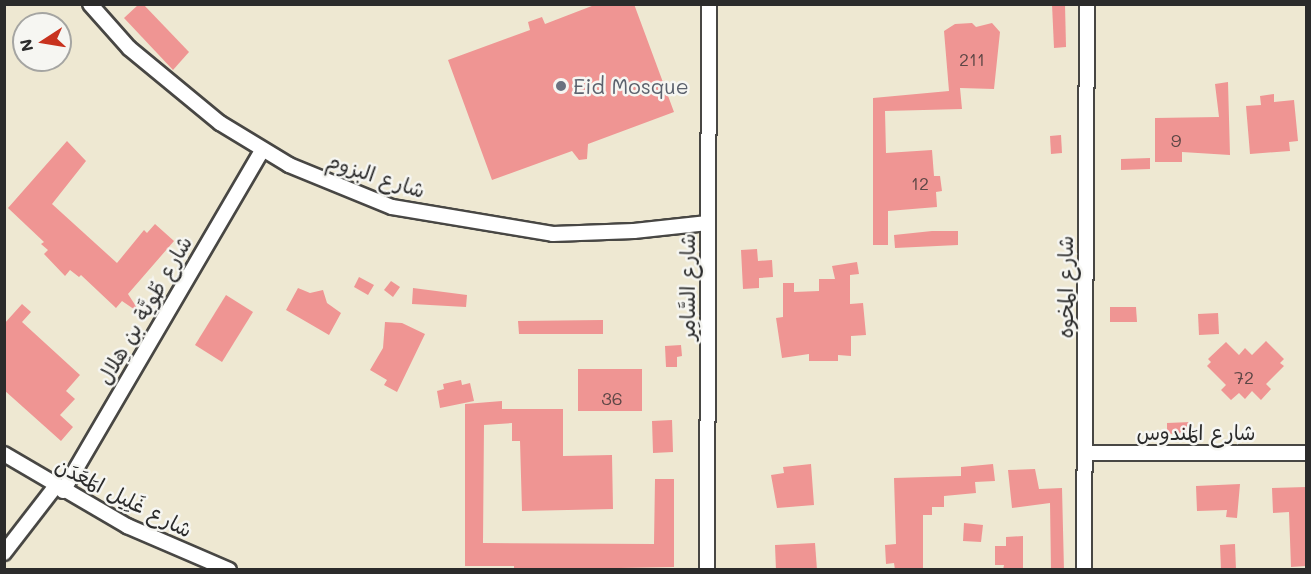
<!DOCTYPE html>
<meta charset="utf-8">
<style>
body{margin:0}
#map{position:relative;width:1311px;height:574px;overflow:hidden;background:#eee8d2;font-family:Mali,"Playpen Sans Arabic",sans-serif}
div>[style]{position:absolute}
.building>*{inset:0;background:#ef9593}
.roads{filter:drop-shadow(2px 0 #484744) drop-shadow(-2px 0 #484744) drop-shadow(0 2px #484744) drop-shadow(0 -2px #484744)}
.minor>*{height:14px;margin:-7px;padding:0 7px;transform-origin:7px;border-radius:7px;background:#fff}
.dots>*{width:16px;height:16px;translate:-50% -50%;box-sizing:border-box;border:3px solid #f6f6f2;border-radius:50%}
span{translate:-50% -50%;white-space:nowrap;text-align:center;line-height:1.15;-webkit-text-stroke:5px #f6f6f2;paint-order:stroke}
.number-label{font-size:18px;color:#5c4645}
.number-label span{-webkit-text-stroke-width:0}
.worship-label{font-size:21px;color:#5b616d}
.left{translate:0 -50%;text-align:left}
.street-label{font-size:21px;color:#2b2b2b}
.frame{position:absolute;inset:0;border:6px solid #2b2b2b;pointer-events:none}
.north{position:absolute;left:12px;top:12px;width:60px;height:60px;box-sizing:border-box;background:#f6f6f2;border:2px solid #a5a5a2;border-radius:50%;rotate:258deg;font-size:16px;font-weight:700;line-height:24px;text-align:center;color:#2b2b2b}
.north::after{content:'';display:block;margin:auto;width:21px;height:27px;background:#c8321e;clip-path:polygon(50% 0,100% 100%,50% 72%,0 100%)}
</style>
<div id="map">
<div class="building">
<div style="clip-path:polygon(139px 4px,143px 4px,189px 52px,173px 70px,124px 18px)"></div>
<div style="clip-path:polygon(597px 4px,634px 4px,674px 112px,588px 144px,587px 159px,579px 160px,572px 151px,492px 180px,448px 60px,530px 30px,528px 22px,542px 17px,545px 24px)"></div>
<div style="clip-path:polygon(1052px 4px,1065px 4px,1066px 47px,1054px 48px)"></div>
<div style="clip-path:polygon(972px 23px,976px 27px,992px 23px,1000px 32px,994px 89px,960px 88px,962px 109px,885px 111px,886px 153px,932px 150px,934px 176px,940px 176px,942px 191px,936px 192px,937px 207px,888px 211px,888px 245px,873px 245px,873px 98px,949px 91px,944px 31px,955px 24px)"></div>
<div style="clip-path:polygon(1228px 82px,1230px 155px,1182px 152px,1182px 162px,1155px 162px,1155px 118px,1219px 117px,1215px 84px)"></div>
<div style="clip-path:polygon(1274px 94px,1274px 102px,1294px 100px,1298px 141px,1289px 142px,1290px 151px,1250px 154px,1246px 106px,1261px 105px,1260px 96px)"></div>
<div style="clip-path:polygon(1061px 135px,1062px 153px,1051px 154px,1050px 136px)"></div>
<div style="clip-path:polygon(67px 141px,86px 161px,52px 204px,117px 263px,144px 230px,147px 233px,155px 224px,174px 241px,128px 294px,141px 314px,122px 301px,116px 308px,81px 275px,79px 277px,70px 270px,65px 276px,44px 254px,48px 250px,41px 244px,44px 242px,8px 208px)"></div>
<div style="clip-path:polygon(1150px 158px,1150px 169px,1121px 170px,1121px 159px)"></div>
<div style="clip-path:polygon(932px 231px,958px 231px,958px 245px,895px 248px,894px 235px)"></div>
<div style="clip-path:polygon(757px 249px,758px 261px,772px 260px,773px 277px,759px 278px,759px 288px,743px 289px,741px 250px)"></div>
<div style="clip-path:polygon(857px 262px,859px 274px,850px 275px,850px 304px,863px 303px,866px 335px,851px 336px,851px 356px,838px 355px,838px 361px,809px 361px,809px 354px,782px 358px,776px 318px,783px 317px,783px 283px,794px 283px,794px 292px,819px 291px,819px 279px,835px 279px,832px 266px)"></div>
<div style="clip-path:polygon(359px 277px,374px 285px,368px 295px,354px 287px)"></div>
<div style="clip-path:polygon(391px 281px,400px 287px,393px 297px,384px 290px)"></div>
<div style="clip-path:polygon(298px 288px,310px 293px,323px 290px,327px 303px,341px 313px,329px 335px,286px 310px)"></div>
<div style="clip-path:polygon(413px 288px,467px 295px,466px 307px,412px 304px)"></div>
<div style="clip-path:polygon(226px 295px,253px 312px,222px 362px,195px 345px)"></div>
<div style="clip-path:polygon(22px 304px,31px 312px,22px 322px,80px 375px,66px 391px,75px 399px,60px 415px,73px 427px,61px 441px,4px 390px,4px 324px)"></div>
<div style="clip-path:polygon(1110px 307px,1136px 307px,1137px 322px,1110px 322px)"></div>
<div style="clip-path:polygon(1218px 313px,1219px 334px,1199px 335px,1198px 314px)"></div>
<div style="clip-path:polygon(603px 320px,603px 334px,519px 334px,518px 321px)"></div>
<div style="clip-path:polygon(385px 322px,402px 323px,425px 334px,397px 392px,384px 385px,387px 380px,370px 370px,383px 348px)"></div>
<div style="clip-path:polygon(1266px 341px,1284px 359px,1280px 363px,1284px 366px,1266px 384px,1271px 389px,1261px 400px,1252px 391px,1245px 399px,1239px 393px,1231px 400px,1221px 390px,1226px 385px,1207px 366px,1211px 362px,1208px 359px,1226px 342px,1239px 355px,1245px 348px,1252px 355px)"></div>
<div style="clip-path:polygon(681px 345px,682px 356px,677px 357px,677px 367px,666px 367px,665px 346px)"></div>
<div style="clip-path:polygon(578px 369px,642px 369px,642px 411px,578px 411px)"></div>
<div style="clip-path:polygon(461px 380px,462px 385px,470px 383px,474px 401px,440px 408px,437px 391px,444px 389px,443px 384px)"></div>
<div style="clip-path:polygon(502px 401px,502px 409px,563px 409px,563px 456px,612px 455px,613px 509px,522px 511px,520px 441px,512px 441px,512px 423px,484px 425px,483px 543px,654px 544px,655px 479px,674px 479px,674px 567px,514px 570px,514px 566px,465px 566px,465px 404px)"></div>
<div style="clip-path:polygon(672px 420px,673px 452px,653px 453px,652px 421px)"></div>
<div style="clip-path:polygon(1191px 422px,1192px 433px,1167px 434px,1167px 423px)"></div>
<div style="clip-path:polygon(811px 464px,814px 505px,777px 508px,771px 475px,784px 473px,783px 467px)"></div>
<div style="clip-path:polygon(993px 464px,995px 481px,975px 482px,976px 493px,944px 496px,944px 507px,932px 507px,932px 515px,923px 515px,923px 570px,895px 570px,894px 563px,886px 564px,885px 545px,896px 544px,894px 478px,961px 476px,961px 467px)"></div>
<div style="clip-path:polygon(1035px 469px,1039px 489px,1062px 488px,1064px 570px,1051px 570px,1050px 503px,1012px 508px,1008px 470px)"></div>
<div style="clip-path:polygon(1240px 484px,1237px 518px,1226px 517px,1227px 510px,1197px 511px,1196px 486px)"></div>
<div style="clip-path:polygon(1306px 487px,1306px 566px,1291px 567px,1289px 512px,1273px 513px,1272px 488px)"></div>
<div style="clip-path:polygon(964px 523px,983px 525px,981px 542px,963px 541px)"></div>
<div style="clip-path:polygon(1023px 536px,1023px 570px,1003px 570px,1004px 565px,995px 565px,995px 546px,1006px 546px,1006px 537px)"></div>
<div style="clip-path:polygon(815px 543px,817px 570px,776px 570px,775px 545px)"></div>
<div style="clip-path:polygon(1235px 544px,1236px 570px,1221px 570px,1220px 545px)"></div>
</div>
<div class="roads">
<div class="minor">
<div style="left:90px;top:4px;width:59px;rotate:48.4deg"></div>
<div style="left:129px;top:48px;width:118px;rotate:39.5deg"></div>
<div style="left:220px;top:123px;width:81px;rotate:31.3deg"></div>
<div style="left:289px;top:165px;width:111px;rotate:22.2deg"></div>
<div style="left:392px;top:207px;width:163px;rotate:9.5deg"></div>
<div style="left:553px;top:234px;width:81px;rotate:-2.1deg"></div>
<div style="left:634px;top:231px;width:74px;rotate:-6.2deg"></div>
<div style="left:1085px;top:453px;width:221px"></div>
<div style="left:4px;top:454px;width:143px;rotate:30.3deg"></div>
<div style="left:127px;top:526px;width:111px;rotate:23.3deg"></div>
<div style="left:63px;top:491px;width:395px;rotate:-59.7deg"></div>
<div style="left:4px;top:553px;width:83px;rotate:-52.3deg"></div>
<div style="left:707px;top:570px;width:566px;rotate:-89.8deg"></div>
<div style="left:1084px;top:570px;width:566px;rotate:-89.7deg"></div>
</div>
</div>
<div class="dots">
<div style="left:561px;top:86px;background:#6b7280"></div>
</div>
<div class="number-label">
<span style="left:972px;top:59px">211</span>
<span style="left:1176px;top:140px">9</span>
<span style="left:920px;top:183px">12</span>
<span style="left:1244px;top:377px">72</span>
<span style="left:612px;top:398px">36</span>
</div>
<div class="worship-label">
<span class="left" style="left:573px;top:86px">Eid Mosque</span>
</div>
<div class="street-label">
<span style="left:376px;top:175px;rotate:18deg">شارع البزوم</span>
<span style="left:687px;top:287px;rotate:-90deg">شارع السَّامِر</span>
<span style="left:1065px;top:287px;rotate:-90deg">شارع المخوه</span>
<span style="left:144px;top:310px;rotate:-60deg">شارع طُويَّة بن هِلال</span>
<span style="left:1196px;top:432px">شارع المَندوس</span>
<span style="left:124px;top:497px;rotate:27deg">شارع غَلِيل المَعَدَن</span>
</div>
<div class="frame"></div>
<div class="north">N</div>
</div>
